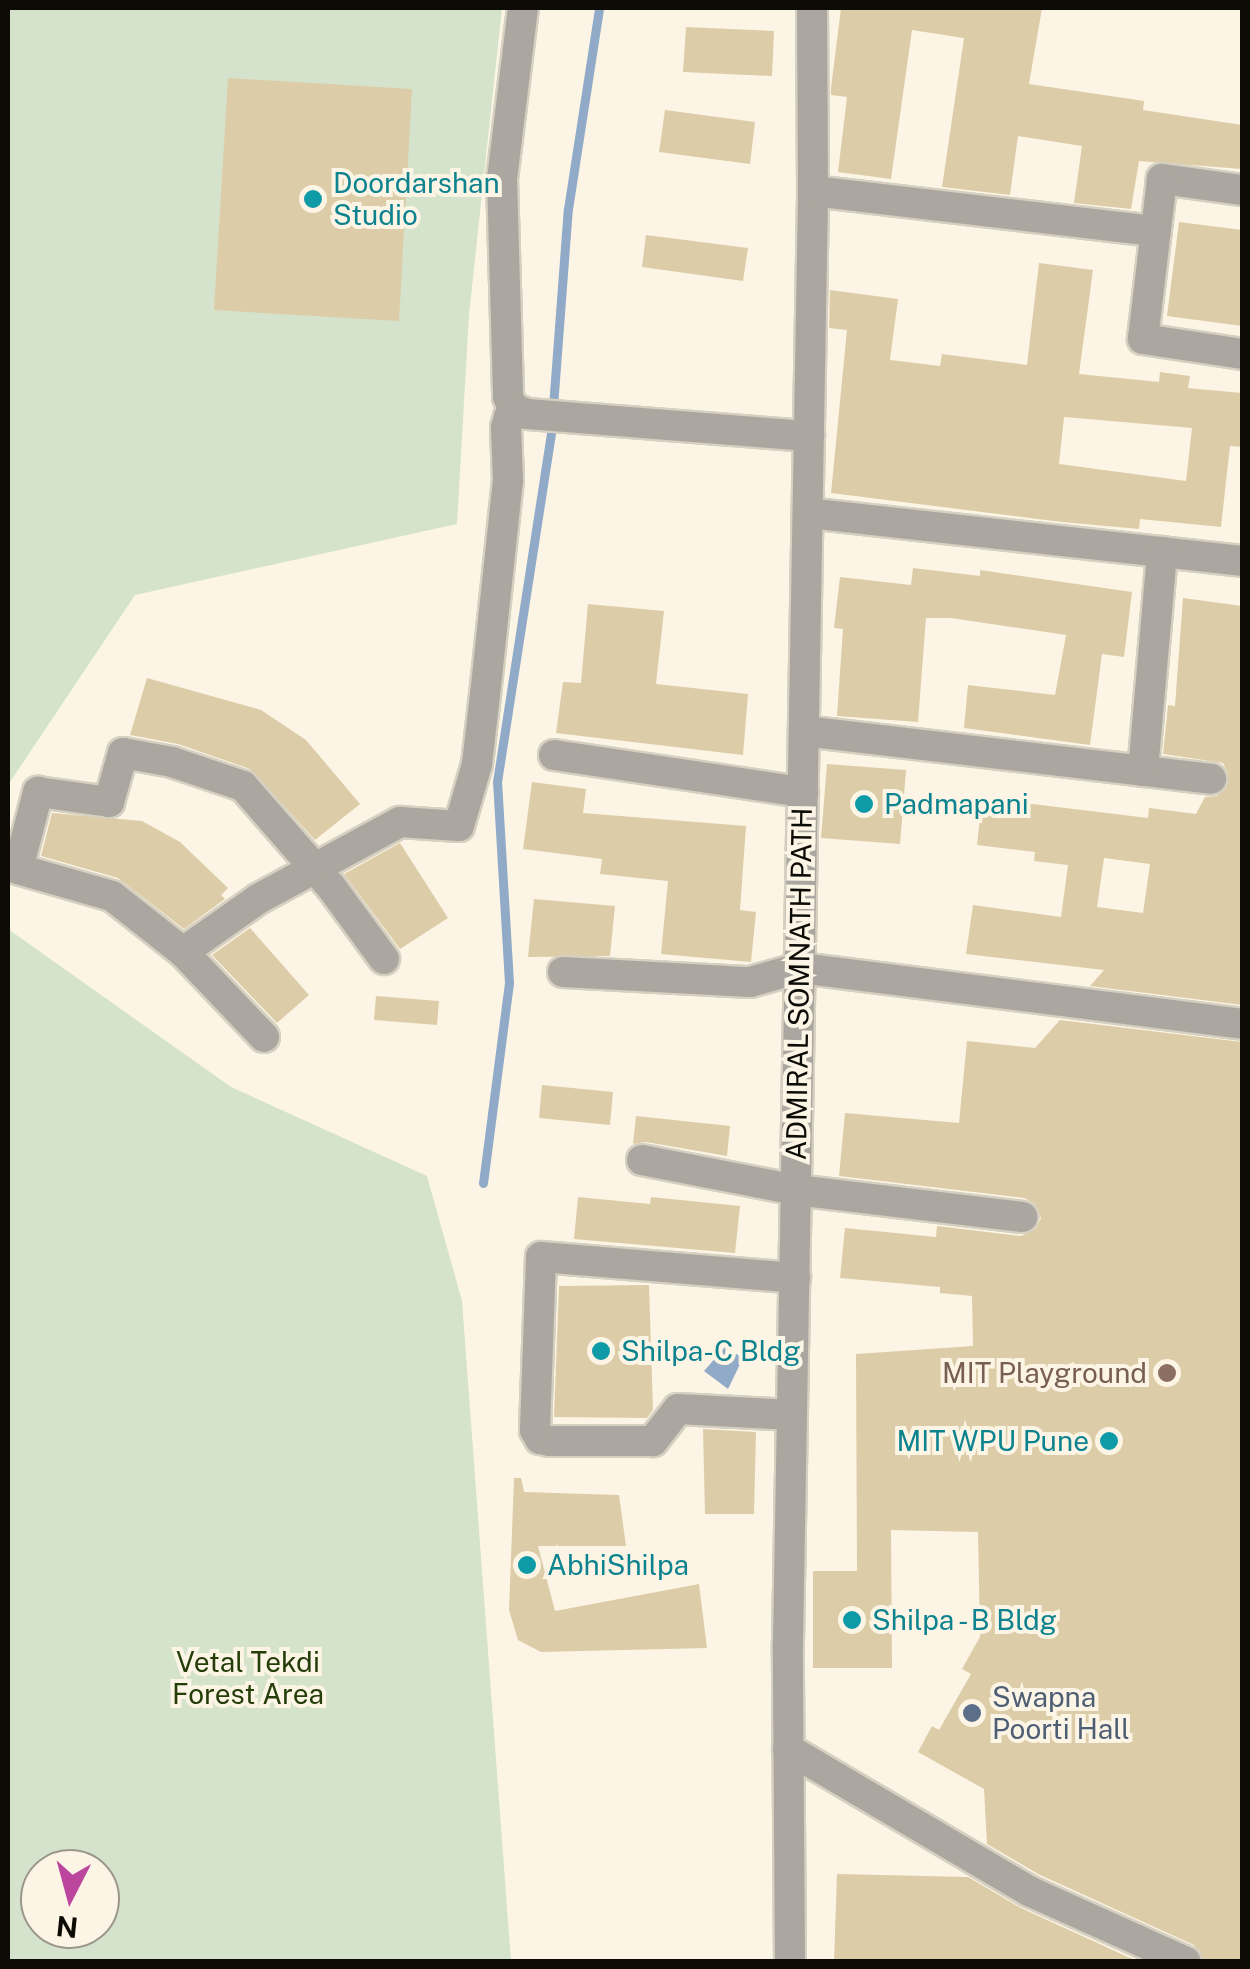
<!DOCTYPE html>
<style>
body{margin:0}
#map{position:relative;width:1250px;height:1969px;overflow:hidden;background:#fcf5e5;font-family:"Public Sans",sans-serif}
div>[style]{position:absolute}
.green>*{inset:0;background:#d5e3cc}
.water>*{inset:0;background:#90aac8}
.stream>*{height:9px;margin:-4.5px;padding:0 4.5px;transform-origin:4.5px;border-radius:4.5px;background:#90aac8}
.building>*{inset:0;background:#ddcca8}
.roads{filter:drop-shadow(2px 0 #d6d0c1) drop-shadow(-2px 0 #d6d0c1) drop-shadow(0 2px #d6d0c1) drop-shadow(0 -2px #d6d0c1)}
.minor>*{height:30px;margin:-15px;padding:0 15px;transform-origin:15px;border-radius:15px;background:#aba7a0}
.dots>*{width:28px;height:28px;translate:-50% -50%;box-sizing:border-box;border:5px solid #fcf5e5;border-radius:50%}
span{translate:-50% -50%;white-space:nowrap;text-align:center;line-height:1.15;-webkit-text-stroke:8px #fcf5e5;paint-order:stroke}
.culture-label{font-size:28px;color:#0d838f}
.left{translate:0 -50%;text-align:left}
.right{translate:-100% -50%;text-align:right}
.street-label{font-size:28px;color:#0d0b06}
.education-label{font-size:28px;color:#785e54}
.park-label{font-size:28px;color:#243d09}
.service-label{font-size:28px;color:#4e5e75}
.frame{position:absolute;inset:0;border:10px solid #0d0b06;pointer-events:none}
.north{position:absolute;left:20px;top:1849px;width:100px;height:100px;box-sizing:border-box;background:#fcf5e5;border:2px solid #9c978c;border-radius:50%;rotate:186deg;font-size:28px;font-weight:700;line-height:40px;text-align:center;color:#0d0b06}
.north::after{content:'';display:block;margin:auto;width:35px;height:45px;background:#bc469d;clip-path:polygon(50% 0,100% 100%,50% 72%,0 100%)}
</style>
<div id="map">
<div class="green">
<div style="clip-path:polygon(8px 8px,502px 8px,469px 315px,457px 524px,135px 595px,8px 785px)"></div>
<div style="clip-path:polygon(evenodd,8px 929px,231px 1087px,427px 1176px,462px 1301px,511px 1961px,8px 1961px,8px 929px,40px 1869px,100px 1869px,100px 1929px,40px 1929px,40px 1869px)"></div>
</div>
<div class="water">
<div style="clip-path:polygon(725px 1347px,743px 1358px,728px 1389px,704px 1371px)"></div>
</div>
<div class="stream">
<div style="left:483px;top:1183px;width:202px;rotate:-82.6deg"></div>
<div style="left:509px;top:983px;width:201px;rotate:-93.4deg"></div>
<div style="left:497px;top:782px;width:353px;rotate:-81.2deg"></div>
<div style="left:551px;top:433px;width:225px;rotate:-85.7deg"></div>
<div style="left:568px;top:209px;width:203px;rotate:-81.2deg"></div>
</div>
<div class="building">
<div style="clip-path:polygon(841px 8px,1042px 8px,1029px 84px,1144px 101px,1143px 110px,1242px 125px,1242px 169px,1139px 161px,1131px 209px,1074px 203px,1082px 146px,1018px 136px,1010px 195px,942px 187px,964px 38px,912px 30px,891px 179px,838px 172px,847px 97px,831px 95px,831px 88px)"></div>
<div style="clip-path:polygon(686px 27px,774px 31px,772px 76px,683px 72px)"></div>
<div style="clip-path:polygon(228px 78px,412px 89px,399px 321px,214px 310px)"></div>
<div style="clip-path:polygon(665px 110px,755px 122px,750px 164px,659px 152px)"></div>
<div style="clip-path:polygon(1179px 222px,1242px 230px,1242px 326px,1167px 316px)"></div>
<div style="clip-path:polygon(646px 235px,748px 248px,743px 281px,642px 267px)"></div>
<div style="clip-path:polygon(evenodd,1039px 263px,1093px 270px,1079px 374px,1159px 382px,1160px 372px,1190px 376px,1188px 388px,1242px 393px,1242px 447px,1230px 446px,1221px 527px,1140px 519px,1139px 529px,1062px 522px,831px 493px,847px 330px,829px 328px,830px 290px,898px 299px,890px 360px,940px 366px,942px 354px,1027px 365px,1039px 263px,1064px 417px,1192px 428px,1186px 481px,1059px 464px,1064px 417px)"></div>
<div style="clip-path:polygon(913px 568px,980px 576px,980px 570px,1132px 592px,1124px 657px,1102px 654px,1090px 745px,964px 728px,968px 685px,1055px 695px,1066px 635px,951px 618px,926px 618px,918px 722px,837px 716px,843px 629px,834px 628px,840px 577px,911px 585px)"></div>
<div style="clip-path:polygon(evenodd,1183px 598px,1242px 606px,1242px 1005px,1090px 986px,1104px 970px,966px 954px,973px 905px,1061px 917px,1068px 865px,1034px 861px,1035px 852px,977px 845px,982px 798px,1148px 818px,1149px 808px,1196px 814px,1205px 797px,1217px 796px,1226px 789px,1228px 773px,1223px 763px,1163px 754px,1168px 705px,1175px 706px,1183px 598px,1104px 858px,1150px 864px,1143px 913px,1097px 907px,1104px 858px)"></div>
<div style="clip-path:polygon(588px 604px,664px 611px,656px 684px,748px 694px,743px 755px,556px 733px,563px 682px,581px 683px)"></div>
<div style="clip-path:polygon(147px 678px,261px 710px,306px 740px,360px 804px,315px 840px,250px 769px,178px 744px,130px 735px)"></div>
<div style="clip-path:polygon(827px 764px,906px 770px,900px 844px,821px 838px)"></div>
<div style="clip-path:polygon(532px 782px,586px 789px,583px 813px,746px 826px,740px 910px,756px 912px,751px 962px,661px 954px,668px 881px,600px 874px,602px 859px,523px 849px)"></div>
<div style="clip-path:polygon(52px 813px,142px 821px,180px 842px,228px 888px,221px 895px,225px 899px,184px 929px,118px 878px,41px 856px)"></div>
<div style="clip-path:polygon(400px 843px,448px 918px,400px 949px,344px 874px)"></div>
<div style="clip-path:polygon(534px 899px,615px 906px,610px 956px,528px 957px)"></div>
<div style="clip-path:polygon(250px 928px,309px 995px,277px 1023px,212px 955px)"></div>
<div style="clip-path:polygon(376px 996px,439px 1001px,437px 1025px,374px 1020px)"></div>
<div style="clip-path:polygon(1060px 1020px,1242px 1042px,1242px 1962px,1205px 1962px,1194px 1945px,1038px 1874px,987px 1844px,984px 1789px,918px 1752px,932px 1726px,939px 1730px,971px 1674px,962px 1669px,980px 1637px,978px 1532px,891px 1530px,892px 1668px,813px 1668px,813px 1571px,857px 1571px,856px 1354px,973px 1346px,972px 1296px,940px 1293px,940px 1287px,840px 1278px,845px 1228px,936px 1237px,937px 1226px,1021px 1236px,1036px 1229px,1041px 1218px,1034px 1203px,1024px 1198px,839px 1176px,845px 1113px,959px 1123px,967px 1041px,1035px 1048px)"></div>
<div style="clip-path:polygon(542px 1085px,613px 1092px,610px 1125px,539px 1118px)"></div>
<div style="clip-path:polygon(636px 1116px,730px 1126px,727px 1156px,646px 1142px,633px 1144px)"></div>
<div style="clip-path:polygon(578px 1197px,650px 1204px,651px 1197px,740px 1206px,735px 1253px,574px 1239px)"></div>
<div style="clip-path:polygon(649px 1285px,653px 1410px,647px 1418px,554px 1417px,559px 1286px)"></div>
<div style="clip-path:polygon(703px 1429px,756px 1432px,754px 1514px,705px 1514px)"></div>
<div style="clip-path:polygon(514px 1478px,521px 1478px,524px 1492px,619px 1495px,626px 1546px,538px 1546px,555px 1611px,699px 1584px,707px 1648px,541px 1652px,518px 1640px,509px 1610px)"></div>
<div style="clip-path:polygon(837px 1874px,968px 1877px,1021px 1908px,1139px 1962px,834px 1962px)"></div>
</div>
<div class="roads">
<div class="minor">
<div style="left:523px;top:8px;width:171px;rotate:97deg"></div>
<div style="left:502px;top:178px;width:219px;rotate:88.4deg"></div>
<div style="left:508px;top:397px;width:12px;rotate:66deg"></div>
<div style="left:513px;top:408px;width:15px;rotate:23deg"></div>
<div style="left:527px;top:414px;width:283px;rotate:4.5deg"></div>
<div style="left:1242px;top:190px;width:81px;rotate:-172.2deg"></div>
<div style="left:1162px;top:179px;width:161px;rotate:96.8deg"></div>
<div style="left:1143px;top:339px;width:100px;rotate:8.6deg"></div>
<div style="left:813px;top:191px;width:345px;rotate:6.7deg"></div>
<div style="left:808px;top:513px;width:437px;rotate:6.3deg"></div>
<div style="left:804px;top:731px;width:410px;rotate:6.7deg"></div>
<div style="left:554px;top:755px;width:252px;rotate:8.5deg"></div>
<div style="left:1143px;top:771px;width:220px;rotate:-85deg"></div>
<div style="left:183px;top:952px;width:92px;rotate:-35.2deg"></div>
<div style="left:258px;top:899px;width:162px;rotate:-28.5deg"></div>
<div style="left:400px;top:822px;width:59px;rotate:3.9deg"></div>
<div style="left:459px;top:826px;width:65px;rotate:-73.8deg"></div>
<div style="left:477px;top:764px;width:69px;rotate:-83.4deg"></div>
<div style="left:485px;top:695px;width:216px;rotate:-83.9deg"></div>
<div style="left:508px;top:480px;width:52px;rotate:-92.2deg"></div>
<div style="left:506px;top:428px;width:11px;rotate:-75deg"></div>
<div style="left:509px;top:417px;width:12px;rotate:-24deg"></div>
<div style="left:563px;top:972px;width:187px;rotate:3.1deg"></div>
<div style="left:750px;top:982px;width:52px;rotate:-15.6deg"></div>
<div style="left:800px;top:968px;width:446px;rotate:7.2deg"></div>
<div style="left:264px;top:1037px;width:117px;rotate:-133.6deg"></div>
<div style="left:183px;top:952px;width:90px;rotate:-141.7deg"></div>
<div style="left:112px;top:896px;width:98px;rotate:-164deg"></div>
<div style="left:18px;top:869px;width:80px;rotate:-75.4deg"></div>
<div style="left:38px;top:792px;width:72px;rotate:8deg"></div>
<div style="left:109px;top:802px;width:51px;rotate:-74.1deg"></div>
<div style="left:123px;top:753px;width:50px;rotate:10.4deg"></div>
<div style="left:172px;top:762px;width:75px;rotate:18.7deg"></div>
<div style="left:243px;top:786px;width:135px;rotate:48.9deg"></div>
<div style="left:332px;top:888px;width:88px;rotate:53.8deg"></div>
<div style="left:642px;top:1160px;width:157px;rotate:11deg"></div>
<div style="left:796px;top:1190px;width:228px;rotate:6.8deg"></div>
<div style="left:792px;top:1415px;width:114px;rotate:-177deg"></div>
<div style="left:678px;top:1409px;width:41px;rotate:128deg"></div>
<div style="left:653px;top:1441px;width:104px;rotate:180deg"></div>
<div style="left:549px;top:1441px;width:9px;rotate:-167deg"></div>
<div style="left:540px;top:1439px;width:10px;rotate:-119deg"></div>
<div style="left:535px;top:1430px;width:173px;rotate:-88deg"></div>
<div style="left:541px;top:1257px;width:255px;rotate:4.7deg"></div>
<div style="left:788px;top:1749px;width:280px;rotate:30.5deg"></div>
<div style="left:1029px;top:1891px;width:172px;rotate:24.3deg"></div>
<div style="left:790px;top:1962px;width:319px;rotate:-90.4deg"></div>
<div style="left:788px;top:1643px;width:1452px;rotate:-89.01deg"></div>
<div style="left:813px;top:191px;width:183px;rotate:-90.3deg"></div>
</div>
</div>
<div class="dots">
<div style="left:313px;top:199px;background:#0f9aa8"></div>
<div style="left:864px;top:804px;background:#0f9aa8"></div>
<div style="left:601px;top:1351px;background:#0f9aa8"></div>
<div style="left:1167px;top:1373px;background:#8d6e63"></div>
<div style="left:1109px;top:1441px;background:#0f9aa8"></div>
<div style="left:527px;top:1565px;background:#0f9aa8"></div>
<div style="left:852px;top:1620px;background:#0f9aa8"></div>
<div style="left:972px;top:1713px;background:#5c6f8a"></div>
</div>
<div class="culture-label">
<span class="left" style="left:333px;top:199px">Doordarshan<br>Studio</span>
<span class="left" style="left:884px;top:804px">Padmapani</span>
<span class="left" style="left:621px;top:1351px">Shilpa-C Bldg</span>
<span class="right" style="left:1089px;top:1441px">MIT WPU Pune</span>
<span class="left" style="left:547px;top:1565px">AbhiShilpa</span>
<span class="left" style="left:872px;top:1620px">Shilpa - B Bldg</span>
</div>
<div class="street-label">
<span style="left:799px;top:984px;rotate:-89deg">ADMIRAL SOMNATH PATH</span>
</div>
<div class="education-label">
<span class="right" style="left:1147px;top:1373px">MIT Playground</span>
</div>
<div class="park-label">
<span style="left:248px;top:1678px">Vetal Tekdi<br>Forest Area</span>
</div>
<div class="service-label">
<span class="left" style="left:992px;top:1713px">Swapna<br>Poorti Hall</span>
</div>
<div class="frame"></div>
<div class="north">N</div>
</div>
